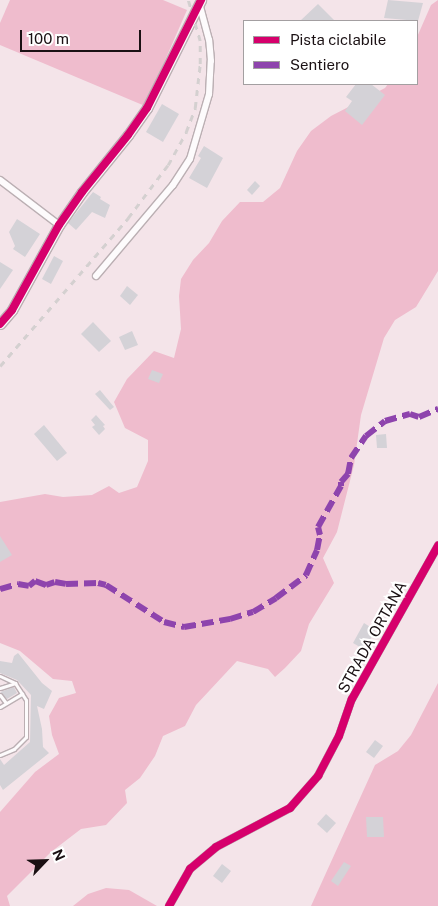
<!DOCTYPE html>
<style>
body{margin:0}
#map{position:relative;width:438px;height:906px;overflow:hidden;background:#f4e4e9;font-family:"Public Sans",sans-serif}
div>[style]{position:absolute}
.green>*{inset:0;background:#efbccd}
.building>*{inset:0;background:#d4d2d7}
.roads{filter:drop-shadow(1px 0 #bbafb3) drop-shadow(-1px 0 #bbafb3) drop-shadow(0 1px #bbafb3) drop-shadow(0 -1px #bbafb3)}
.lane>*{height:3px;margin:-1.5px;padding:0 1.5px;transform-origin:1.5px;border-radius:1.5px;background:#fdfbfc}
.street>*{height:6px;margin:-3px;padding:0 3px;transform-origin:3px;border-radius:3px;background:#fdfbfc}
.secondary>*{height:9px;margin:-4.5px;padding:0 4.5px;transform-origin:4.5px;border-radius:4.5px;background:#fdfbfc}
.rail>*{height:2.5px;margin-top:-1.25px;transform-origin:0;background:repeating-linear-gradient(90deg,#d4d0d0 0 6px,transparent 0 12px)}
.quiet>*{height:6px;margin-top:-3px;transform-origin:0;background:repeating-linear-gradient(90deg,#8e44ad 0 12px,transparent 0 18px)}
.cycleway>*{height:8px;margin:-4px;padding:0 4px;transform-origin:4px;border-radius:4px;background:#d6006c}
span{translate:-50% -50%;white-space:nowrap;text-align:center;line-height:1.15;-webkit-text-stroke:4.5px #fff;paint-order:stroke}
.street-label{font-size:15px;color:#1a1013}
.legend{position:absolute;left:243px;top:20px;width:175px;height:65px;box-sizing:border-box;background:#fff;border:1px solid #a39fa1;margin:0;padding:6px 9px;list-style:none;font-size:15px;color:#1a1013}
.legend li{display:flex;align-items:center;gap:10px;height:25px}
.legend b{width:25px;border:1px solid #a39fa1}
.north{position:absolute;left:20px;top:836px;width:50px;height:50px;-webkit-text-stroke:4px #fff;paint-order:stroke;rotate:66deg;font-size:14px;font-weight:700;line-height:20px;text-align:center;color:#1a1013}
.north::after{content:'';display:block;margin:auto;width:18px;height:22px;background:#1a1013;clip-path:polygon(50% 0,100% 100%,50% 72%,0 100%)}
.scale{position:absolute;left:20px;top:30px;width:121px;height:22px;box-sizing:border-box;border:2px solid #1a1013;border-top:0;padding-left:6px;font-size:15px;line-height:18px;white-space:nowrap;color:#1a1013;-webkit-text-stroke:4px #fff;paint-order:stroke}
</style>
<div id="map">
<div class="green">
<div style="clip-path:polygon(10px 0,163px 0,187px 10px,145px 106px,0 45px,0 23px)"></div>
<div style="clip-path:polygon(438px 0,438px 271px,416px 307px,395px 320px,384px 338px,361px 415px,354px 465px,337px 532px,323px 558px,334px 583px,309px 624px,301px 651px,285px 668px,275px 677px,268px 669px,237px 661px,196px 705px,185px 726px,163px 736px,155px 756px,140px 778px,125px 790px,127px 803px,106px 825px,81px 829px,51px 852px,7px 896px,10px 906px,0 906px,0 812px,35px 772px,59px 754px,52px 735px,49px 716px,59px 698px,76px 693px,72px 681px,53px 679px,20px 651px,0 643px,0 502px,45px 494px,63px 497px,92px 495px,109px 486px,119px 493px,137px 487px,148px 461px,148px 440px,125px 428px,114px 402px,127px 379px,154px 351px,174px 358px,181px 329px,179px 296px,181px 279px,193px 260px,209px 243px,222px 221px,240px 202px,263px 202px,280px 188px,297px 151px,311px 131px,331px 116px,385px 88px,388px 84px,417px 84px,417px 37px,431px 5px)"></div>
<div style="clip-path:polygon(438px 683px,438px 906px,311px 906px,375px 765px,398px 751px,411px 735px)"></div>
<div style="clip-path:polygon(106px 888px,129px 890px,157px 906px,73px 906px,88px 894px)"></div>
</div>
<div class="building">
<div style="clip-path:polygon(388px 0,423px 3px,418px 21px,384px 18px)"></div>
<div style="clip-path:polygon(318px 4px,335px 21px,300px 21px)"></div>
<div style="clip-path:polygon(356px 84px,371px 84px,385px 95px,362px 125px,345px 111px,352px 101px,346px 97px)"></div>
<div style="clip-path:polygon(162px 104px,179px 114px,163px 142px,146px 132px)"></div>
<div style="clip-path:polygon(204px 146px,223px 158px,207px 188px,189px 178px,201px 158px,198px 156px)"></div>
<div style="clip-path:polygon(255px 181px,260px 186px,252px 195px,247px 190px)"></div>
<div style="clip-path:polygon(93px 192px,101px 197px,100px 199px,110px 205px,105px 218px,92px 212px,76px 230px,68px 223px)"></div>
<div style="clip-path:polygon(17px 219px,40px 234px,25px 257px,13px 249px,15px 246px,9px 232px)"></div>
<div style="clip-path:polygon(54px 256px,63px 261px,51px 284px,42px 279px)"></div>
<div style="clip-path:polygon(0 262px,13px 270px,0 289px)"></div>
<div style="clip-path:polygon(127px 286px,138px 295px,130px 305px,120px 296px)"></div>
<div style="clip-path:polygon(93px 322px,111px 341px,99px 352px,81px 334px)"></div>
<div style="clip-path:polygon(132px 331px,138px 345px,125px 350px,119px 337px)"></div>
<div style="clip-path:polygon(152px 370px,163px 374px,159px 383px,148px 379px)"></div>
<div style="clip-path:polygon(100px 390px,114px 407px,110px 410px,95px 394px)"></div>
<div style="clip-path:polygon(96px 415px,105px 425px,103px 426px,105px 429px,99px 435px,92px 427px,95px 425px,91px 420px)"></div>
<div style="clip-path:polygon(44px 425px,67px 453px,57px 461px,34px 434px)"></div>
<div style="clip-path:polygon(386px 434px,387px 448px,377px 448px,376px 435px)"></div>
<div style="clip-path:polygon(0 536px,12px 555px,0 562px)"></div>
<div style="clip-path:polygon(364px 623px,375px 630px,365px 650px,353px 643px)"></div>
<div style="clip-path:polygon(18px 653px,42px 683px,52px 691px,44px 709px,37px 706px,42px 729px,43px 747px,49px 753px,3px 790px,0 785px,0 759px,4px 765px,30px 742px,31px 695px,17px 680px,0 673px,0 661px,12px 663px,14px 656px)"></div>
<div style="clip-path:polygon(14px 687px,17px 693px,7px 699px,0 692px)"></div>
<div style="clip-path:polygon(375px 740px,383px 746px,374px 758px,366px 752px)"></div>
<div style="clip-path:polygon(326px 814px,336px 823px,327px 833px,317px 824px)"></div>
<div style="clip-path:polygon(366px 817px,383px 817px,384px 837px,367px 837px)"></div>
<div style="clip-path:polygon(344px 862px,351px 866px,338px 886px,331px 881px)"></div>
<div style="clip-path:polygon(222px 864px,231px 871px,222px 883px,213px 876px)"></div>
</div>
<div class="roads">
<div class="lane">
<div style="left:0;top:676px;width:17px;rotate:25deg"></div>
<div style="left:15px;top:683px;width:20px;rotate:57deg"></div>
<div style="left:26px;top:700px;width:37px;rotate:90deg"></div>
<div style="left:26px;top:737px;width:17px;rotate:135deg"></div>
<div style="left:14px;top:749px;width:15px;rotate:157deg"></div>
<div style="left:0;top:688px;width:16px;rotate:-18deg"></div>
<div style="left:0;top:695px;width:10px;rotate:53deg"></div>
<div style="left:0;top:707px;width:26px;rotate:-31deg"></div>
</div>
<div class="street">
<div style="left:0;top:180px;width:74px;rotate:37.3deg"></div>
<div style="left:96px;top:276px;width:119px;rotate:-49.8deg"></div>
<div style="left:173px;top:185px;width:31px;rotate:-57deg"></div>
<div style="left:190px;top:159px;width:68px;rotate:-73.7deg"></div>
<div style="left:209px;top:94px;width:33px;rotate:-87deg"></div>
<div style="left:211px;top:61px;width:21px;rotate:-95deg"></div>
<div style="left:209px;top:40px;width:38px;rotate:-105deg"></div>
<div style="left:169px;top:906px;width:43px;rotate:-60.4deg"></div>
<div style="left:190px;top:869px;width:34px;rotate:-40deg"></div>
<div style="left:216px;top:847px;width:84px;rotate:-27.8deg"></div>
<div style="left:290px;top:808px;width:43px;rotate:-48.8deg"></div>
<div style="left:318px;top:776px;width:45px;rotate:-62.3deg"></div>
<div style="left:339px;top:736px;width:39px;rotate:-71deg"></div>
<div style="left:352px;top:699px;width:176px;rotate:-60.7deg"></div>
</div>
<div class="secondary">
<div style="left:0;top:324px;width:18px;rotate:-49deg"></div>
<div style="left:12px;top:310px;width:97px;rotate:-61.1deg"></div>
<div style="left:59px;top:225px;width:40px;rotate:-55.1deg"></div>
<div style="left:82px;top:192px;width:73px;rotate:-51.1deg"></div>
<div style="left:128px;top:135px;width:33px;rotate:-55deg"></div>
<div style="left:147px;top:108px;width:121px;rotate:-63.4deg"></div>
</div>
</div>
<div class="rail">
<div style="left:0;top:366px;width:196px;rotate:-49.1deg"></div>
<div style="left:128px;top:218px;width:66px;rotate:-53deg"></div>
<div style="left:168px;top:165px;width:38px;rotate:-61deg"></div>
<div style="left:186px;top:132px;width:26px;rotate:-69deg"></div>
<div style="left:195px;top:108px;width:44px;rotate:-83.5deg"></div>
<div style="left:200px;top:64px;width:23px;rotate:-90deg"></div>
<div style="left:200px;top:41px;width:43px;rotate:-106.3deg"></div>
</div>
<div class="quiet">
<div style="left:0;top:589px;width:19px;rotate:-16deg"></div>
<div style="left:18px;top:584px;width:11px;rotate:10deg"></div>
<div style="left:29px;top:586px;width:8px;rotate:-40deg"></div>
<div style="left:35px;top:581px;width:12px;rotate:20deg"></div>
<div style="left:46px;top:585px;width:9px;rotate:-18deg"></div>
<div style="left:55px;top:582px;width:11px;rotate:10deg"></div>
<div style="left:66px;top:584px;width:32px;rotate:-2deg"></div>
<div style="left:98px;top:583px;width:8px;rotate:14deg"></div>
<div style="left:106px;top:585px;width:69px;rotate:32.5deg"></div>
<div style="left:164px;top:622px;width:21px;rotate:14deg"></div>
<div style="left:184px;top:627px;width:47px;rotate:-9.9deg"></div>
<div style="left:230px;top:619px;width:24px;rotate:-17deg"></div>
<div style="left:253px;top:612px;width:27px;rotate:-31deg"></div>
<div style="left:276px;top:598px;width:38px;rotate:-37deg"></div>
<div style="left:306px;top:575px;width:27px;rotate:-66deg"></div>
<div style="left:317px;top:550px;width:15px;rotate:-79deg"></div>
<div style="left:320px;top:535px;width:8px;rotate:-104deg"></div>
<div style="left:318px;top:527px;width:47px;rotate:-60.7deg"></div>
<div style="left:341px;top:486px;width:4px;rotate:-90deg"></div>
<div style="left:341px;top:482px;width:11px;rotate:-49deg"></div>
<div style="left:348px;top:474px;width:16px;rotate:-79deg"></div>
<div style="left:351px;top:458px;width:27px;rotate:-56deg"></div>
<div style="left:366px;top:436px;width:24px;rotate:-38deg"></div>
<div style="left:385px;top:421px;width:26px;rotate:-16deg"></div>
<div style="left:410px;top:414px;width:9px;rotate:18deg"></div>
<div style="left:419px;top:417px;width:21px;rotate:-23deg"></div>
</div>
<div class="cycleway">
<div style="left:0;top:324px;width:18px;rotate:-49deg"></div>
<div style="left:12px;top:310px;width:97px;rotate:-61.1deg"></div>
<div style="left:59px;top:225px;width:40px;rotate:-55.1deg"></div>
<div style="left:82px;top:192px;width:73px;rotate:-51.1deg"></div>
<div style="left:128px;top:135px;width:33px;rotate:-55deg"></div>
<div style="left:147px;top:108px;width:121px;rotate:-63.4deg"></div>
<div style="left:169px;top:906px;width:43px;rotate:-60.4deg"></div>
<div style="left:190px;top:869px;width:34px;rotate:-40deg"></div>
<div style="left:216px;top:847px;width:84px;rotate:-27.8deg"></div>
<div style="left:290px;top:808px;width:43px;rotate:-48.8deg"></div>
<div style="left:318px;top:776px;width:45px;rotate:-62.3deg"></div>
<div style="left:339px;top:736px;width:39px;rotate:-71deg"></div>
<div style="left:352px;top:699px;width:176px;rotate:-60.7deg"></div>
</div>
<div class="street-label">
<span style="left:372px;top:637px;rotate:-61deg">STRADA ORTANA</span>
</div>
<ul class="legend">
<li><b style="height:6px;background:#d6006c"></b>Pista ciclabile</li>
<li><b style="height:6px;background:#8e44ad"></b>Sentiero</li>
</ul>
<div class="north">N</div>
<div class="scale">100 m</div>
</div>
